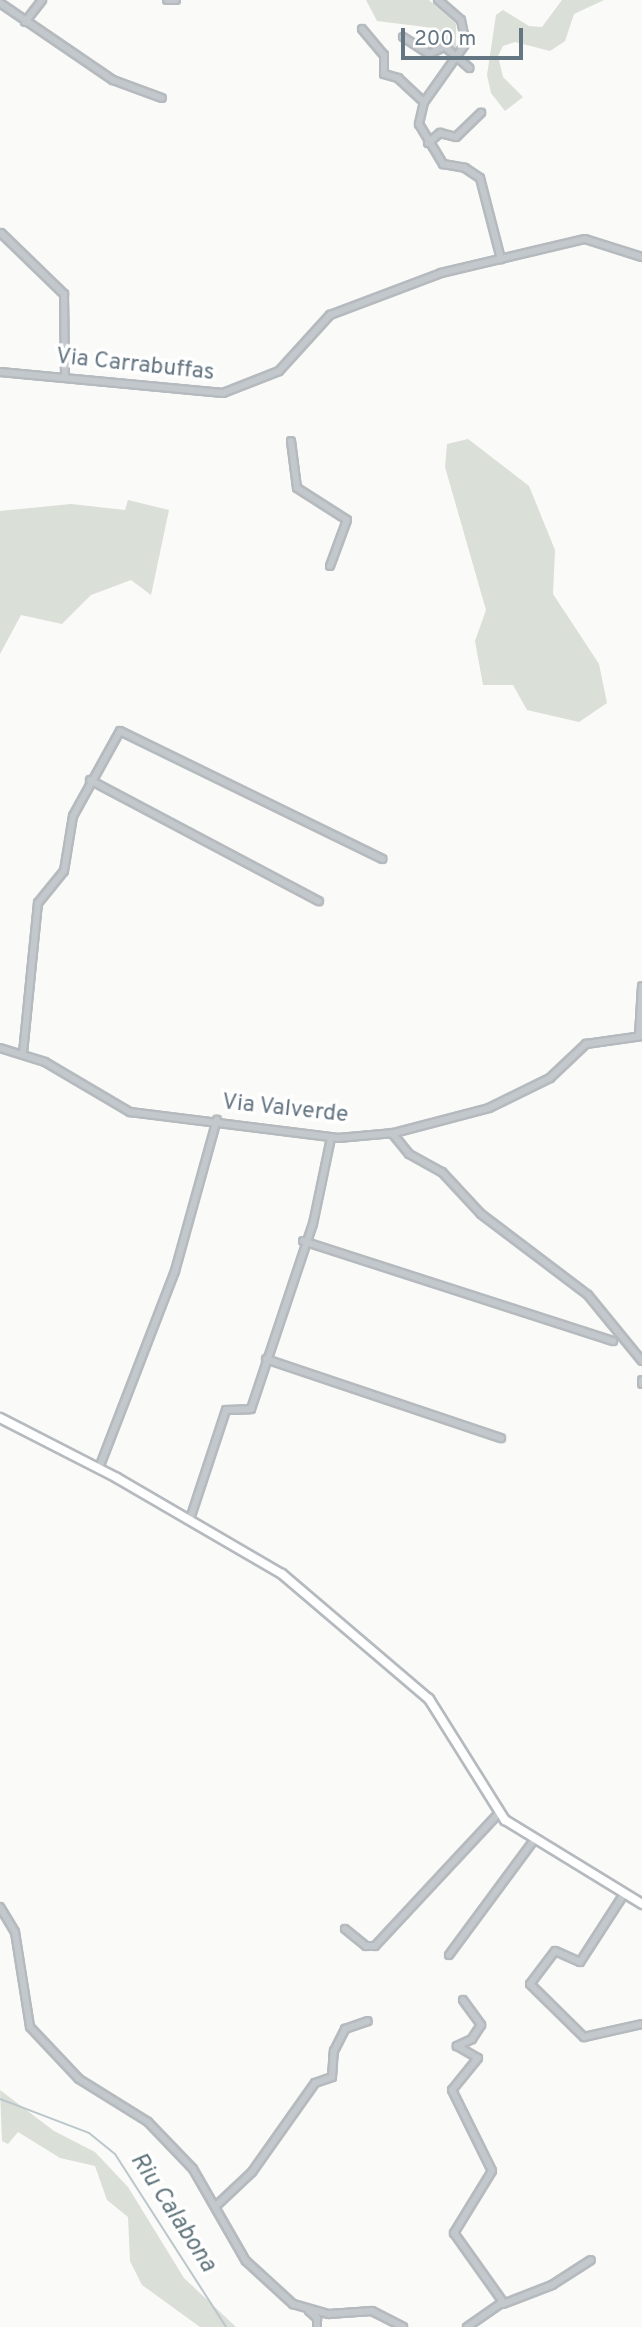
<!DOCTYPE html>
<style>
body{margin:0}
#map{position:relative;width:642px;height:2327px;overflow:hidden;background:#fafaf8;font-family:Overpass,sans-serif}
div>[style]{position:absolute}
.green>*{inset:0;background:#dadfd7}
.stream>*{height:2px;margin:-1px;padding:0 1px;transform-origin:1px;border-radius:1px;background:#bbc7cb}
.roads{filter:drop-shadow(2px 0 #b5babe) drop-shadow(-2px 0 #b5babe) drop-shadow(0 2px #b5babe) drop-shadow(0 -2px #b5babe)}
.minor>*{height:6px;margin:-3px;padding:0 3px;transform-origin:3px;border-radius:3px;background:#c3c8cc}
.major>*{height:8px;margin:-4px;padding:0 4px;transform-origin:4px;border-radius:4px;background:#fff}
span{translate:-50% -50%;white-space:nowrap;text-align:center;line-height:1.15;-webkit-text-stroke:7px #fff;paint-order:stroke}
.street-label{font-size:23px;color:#657683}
.water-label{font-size:24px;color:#60757c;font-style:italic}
.scale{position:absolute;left:401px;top:28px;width:122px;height:32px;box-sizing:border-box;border:4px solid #657683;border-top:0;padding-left:9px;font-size:21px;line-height:24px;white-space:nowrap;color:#657683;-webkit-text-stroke:5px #fff;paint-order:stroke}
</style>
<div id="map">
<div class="green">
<div style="clip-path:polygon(366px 0,429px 0,456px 24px,456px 49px,452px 54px,433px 28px,377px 21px)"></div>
<div style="clip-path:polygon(562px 0,604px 0,574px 14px,565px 41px,550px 51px,515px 42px,503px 46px,498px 56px,503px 77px,523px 97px,505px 111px,491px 93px,487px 75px,496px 15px,503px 10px,529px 26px,542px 27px)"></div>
<div style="clip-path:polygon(468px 439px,529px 486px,555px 550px,553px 594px,599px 664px,607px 703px,579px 722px,527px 710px,513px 685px,483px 685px,475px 641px,486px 610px,445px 467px,447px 444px)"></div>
<div style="clip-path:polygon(128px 500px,169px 510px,151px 595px,131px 580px,91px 595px,62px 624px,21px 615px,0 654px,0 511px,71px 504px,125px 510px)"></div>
<div style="clip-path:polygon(0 2090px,54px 2131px,95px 2152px,128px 2187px,184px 2278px,236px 2327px,200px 2327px,142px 2285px,130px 2261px,128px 2217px,107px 2200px,95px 2166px,60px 2158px,18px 2132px,8px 2144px,2px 2141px)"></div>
</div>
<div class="stream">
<div style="left:0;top:2099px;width:95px;rotate:20.9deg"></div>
<div style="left:89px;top:2133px;width:33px;rotate:39deg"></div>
<div style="left:115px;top:2154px;width:206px;rotate:57.3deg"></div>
</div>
<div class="roads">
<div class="minor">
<div style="left:167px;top:0;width:9px"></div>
<div style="left:438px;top:0;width:30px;rotate:41deg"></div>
<div style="left:461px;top:20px;width:24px;rotate:78deg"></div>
<div style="left:466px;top:43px;width:72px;rotate:125.4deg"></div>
<div style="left:424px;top:102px;width:23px;rotate:103deg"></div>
<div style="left:419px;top:124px;width:47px;rotate:59deg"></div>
<div style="left:443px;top:164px;width:22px;rotate:10deg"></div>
<div style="left:465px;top:168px;width:18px;rotate:34deg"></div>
<div style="left:480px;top:178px;width:84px;rotate:75.5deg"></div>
<div style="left:0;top:3px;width:137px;rotate:34.3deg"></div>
<div style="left:113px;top:80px;width:52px;rotate:20.2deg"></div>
<div style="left:25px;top:22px;width:28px;rotate:-52deg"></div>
<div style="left:362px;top:29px;width:34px;rotate:50deg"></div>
<div style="left:384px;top:55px;width:19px;rotate:90deg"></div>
<div style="left:384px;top:74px;width:15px;rotate:16deg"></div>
<div style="left:398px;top:78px;width:35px;rotate:43deg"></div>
<div style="left:403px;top:37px;width:31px;rotate:33deg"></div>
<div style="left:429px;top:54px;width:17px;rotate:-25deg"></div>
<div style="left:443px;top:45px;width:35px;rotate:41deg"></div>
<div style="left:428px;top:143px;width:16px;rotate:-40deg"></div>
<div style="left:440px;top:133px;width:16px;rotate:14deg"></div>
<div style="left:456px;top:137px;width:35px;rotate:-44deg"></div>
<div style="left:1px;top:233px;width:88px;rotate:44.1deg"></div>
<div style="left:64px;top:294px;width:82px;rotate:89.3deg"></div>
<div style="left:0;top:372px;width:224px;rotate:5.4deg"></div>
<div style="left:223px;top:393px;width:60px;rotate:-21.4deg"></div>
<div style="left:279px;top:371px;width:76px;rotate:-47.7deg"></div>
<div style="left:330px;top:315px;width:119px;rotate:-20.7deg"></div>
<div style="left:441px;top:273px;width:148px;rotate:-13.3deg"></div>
<div style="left:585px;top:239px;width:60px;rotate:17.5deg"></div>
<div style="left:291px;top:441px;width:47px;rotate:82.7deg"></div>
<div style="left:297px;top:488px;width:59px;rotate:32.6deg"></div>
<div style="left:347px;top:520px;width:49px;rotate:110.3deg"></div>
<div style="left:90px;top:780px;width:259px;rotate:27.9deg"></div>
<div style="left:639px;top:1036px;width:50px;rotate:-86.6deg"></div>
<div style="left:0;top:1048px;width:47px;rotate:17.3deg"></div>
<div style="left:45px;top:1062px;width:99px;rotate:30.5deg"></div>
<div style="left:130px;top:1112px;width:210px;rotate:7.1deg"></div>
<div style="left:338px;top:1138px;width:56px;rotate:-5.1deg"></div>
<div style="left:394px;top:1133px;width:98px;rotate:-14.7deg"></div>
<div style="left:489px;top:1108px;width:68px;rotate:-26.2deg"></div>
<div style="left:550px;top:1078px;width:50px;rotate:-43.4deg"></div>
<div style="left:586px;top:1044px;width:57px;rotate:-8.1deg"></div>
<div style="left:23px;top:1053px;width:151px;rotate:-84.3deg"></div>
<div style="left:38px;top:903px;width:41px;rotate:-50.9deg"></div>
<div style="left:64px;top:871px;width:56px;rotate:-80.7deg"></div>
<div style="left:73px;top:816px;width:97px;rotate:-61.1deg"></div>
<div style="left:120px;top:731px;width:292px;rotate:26deg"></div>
<div style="left:392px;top:1133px;width:27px;rotate:51deg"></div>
<div style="left:409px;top:1154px;width:38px;rotate:29deg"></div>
<div style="left:442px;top:1172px;width:57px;rotate:47.1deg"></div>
<div style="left:481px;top:1214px;width:134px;rotate:37.1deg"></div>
<div style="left:588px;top:1295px;width:85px;rotate:50.7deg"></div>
<div style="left:303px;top:1241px;width:326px;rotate:17.9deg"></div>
<div style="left:266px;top:1359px;width:248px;rotate:18.6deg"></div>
<div style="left:642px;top:1380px;width:4px;rotate:90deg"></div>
<div style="left:99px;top:1468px;width:211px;rotate:-68.9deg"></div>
<div style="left:175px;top:1271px;width:157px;rotate:-74.5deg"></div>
<div style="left:190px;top:1519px;width:115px;rotate:-71.7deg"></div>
<div style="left:226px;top:1410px;width:25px;rotate:-2deg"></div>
<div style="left:251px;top:1409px;width:195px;rotate:-71.5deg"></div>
<div style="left:313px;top:1224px;width:88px;rotate:-78.2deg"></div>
<div style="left:624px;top:1894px;width:81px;rotate:122.9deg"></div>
<div style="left:580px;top:1962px;width:27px;rotate:-156deg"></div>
<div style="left:555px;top:1951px;width:41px;rotate:127.1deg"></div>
<div style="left:530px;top:1984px;width:76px;rotate:44.5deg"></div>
<div style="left:584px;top:2037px;width:59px;rotate:-12.6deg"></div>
<div style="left:0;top:1907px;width:29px;rotate:59deg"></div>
<div style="left:15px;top:1932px;width:96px;rotate:81deg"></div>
<div style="left:30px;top:2027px;width:71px;rotate:46.7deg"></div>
<div style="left:79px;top:2079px;width:81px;rotate:31.9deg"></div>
<div style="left:148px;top:2122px;width:65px;rotate:46.2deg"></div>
<div style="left:193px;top:2169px;width:106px;rotate:60.1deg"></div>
<div style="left:246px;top:2261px;width:64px;rotate:42.5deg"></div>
<div style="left:293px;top:2304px;width:37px;rotate:16deg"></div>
<div style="left:329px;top:2314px;width:43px;rotate:-4deg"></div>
<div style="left:372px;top:2311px;width:35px;rotate:27deg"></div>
<div style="left:345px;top:1929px;width:27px;rotate:39deg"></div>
<div style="left:366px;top:1946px;width:9px"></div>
<div style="left:375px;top:1946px;width:183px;rotate:-47deg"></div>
<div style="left:449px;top:1955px;width:143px;rotate:-53.5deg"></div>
<div style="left:463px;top:2000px;width:31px;rotate:54deg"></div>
<div style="left:481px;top:2025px;width:17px;rotate:123deg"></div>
<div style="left:472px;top:2039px;width:17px;rotate:155deg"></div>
<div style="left:457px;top:2046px;width:24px;rotate:30deg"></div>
<div style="left:478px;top:2058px;width:41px;rotate:129.1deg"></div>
<div style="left:452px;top:2090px;width:90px;rotate:63.7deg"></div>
<div style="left:492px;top:2171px;width:73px;rotate:121.5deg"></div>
<div style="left:454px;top:2233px;width:85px;rotate:54.6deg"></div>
<div style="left:503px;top:2302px;width:44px;rotate:145.2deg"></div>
<div style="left:217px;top:2205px;width:48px;rotate:-43.3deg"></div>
<div style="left:252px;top:2172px;width:109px;rotate:-54.7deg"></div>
<div style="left:315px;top:2083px;width:18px;rotate:-19deg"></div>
<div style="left:332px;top:2077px;width:26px;rotate:-86deg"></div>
<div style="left:334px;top:2051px;width:25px;rotate:-63deg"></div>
<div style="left:345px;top:2029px;width:24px;rotate:-19deg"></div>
<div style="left:503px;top:2304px;width:53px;rotate:-21.2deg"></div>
<div style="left:552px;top:2285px;width:46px;rotate:-32.7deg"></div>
<div style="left:309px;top:2311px;width:11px;rotate:41deg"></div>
<div style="left:317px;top:2318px;width:9px;rotate:90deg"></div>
</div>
<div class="major">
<div style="left:0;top:1418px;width:131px;rotate:27.1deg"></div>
<div style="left:117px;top:1478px;width:191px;rotate:30.2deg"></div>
<div style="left:282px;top:1574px;width:193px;rotate:40.4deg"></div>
<div style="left:429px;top:1699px;width:143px;rotate:57.9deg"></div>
<div style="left:505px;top:1820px;width:161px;rotate:31.5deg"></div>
</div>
</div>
<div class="street-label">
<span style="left:135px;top:366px;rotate:6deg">Via Carrabuffas</span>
<span style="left:285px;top:1110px;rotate:6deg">Via Valverde</span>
</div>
<div class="water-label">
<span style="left:172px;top:2213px;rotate:57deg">Riu Calabona</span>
</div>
<div class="scale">200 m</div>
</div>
